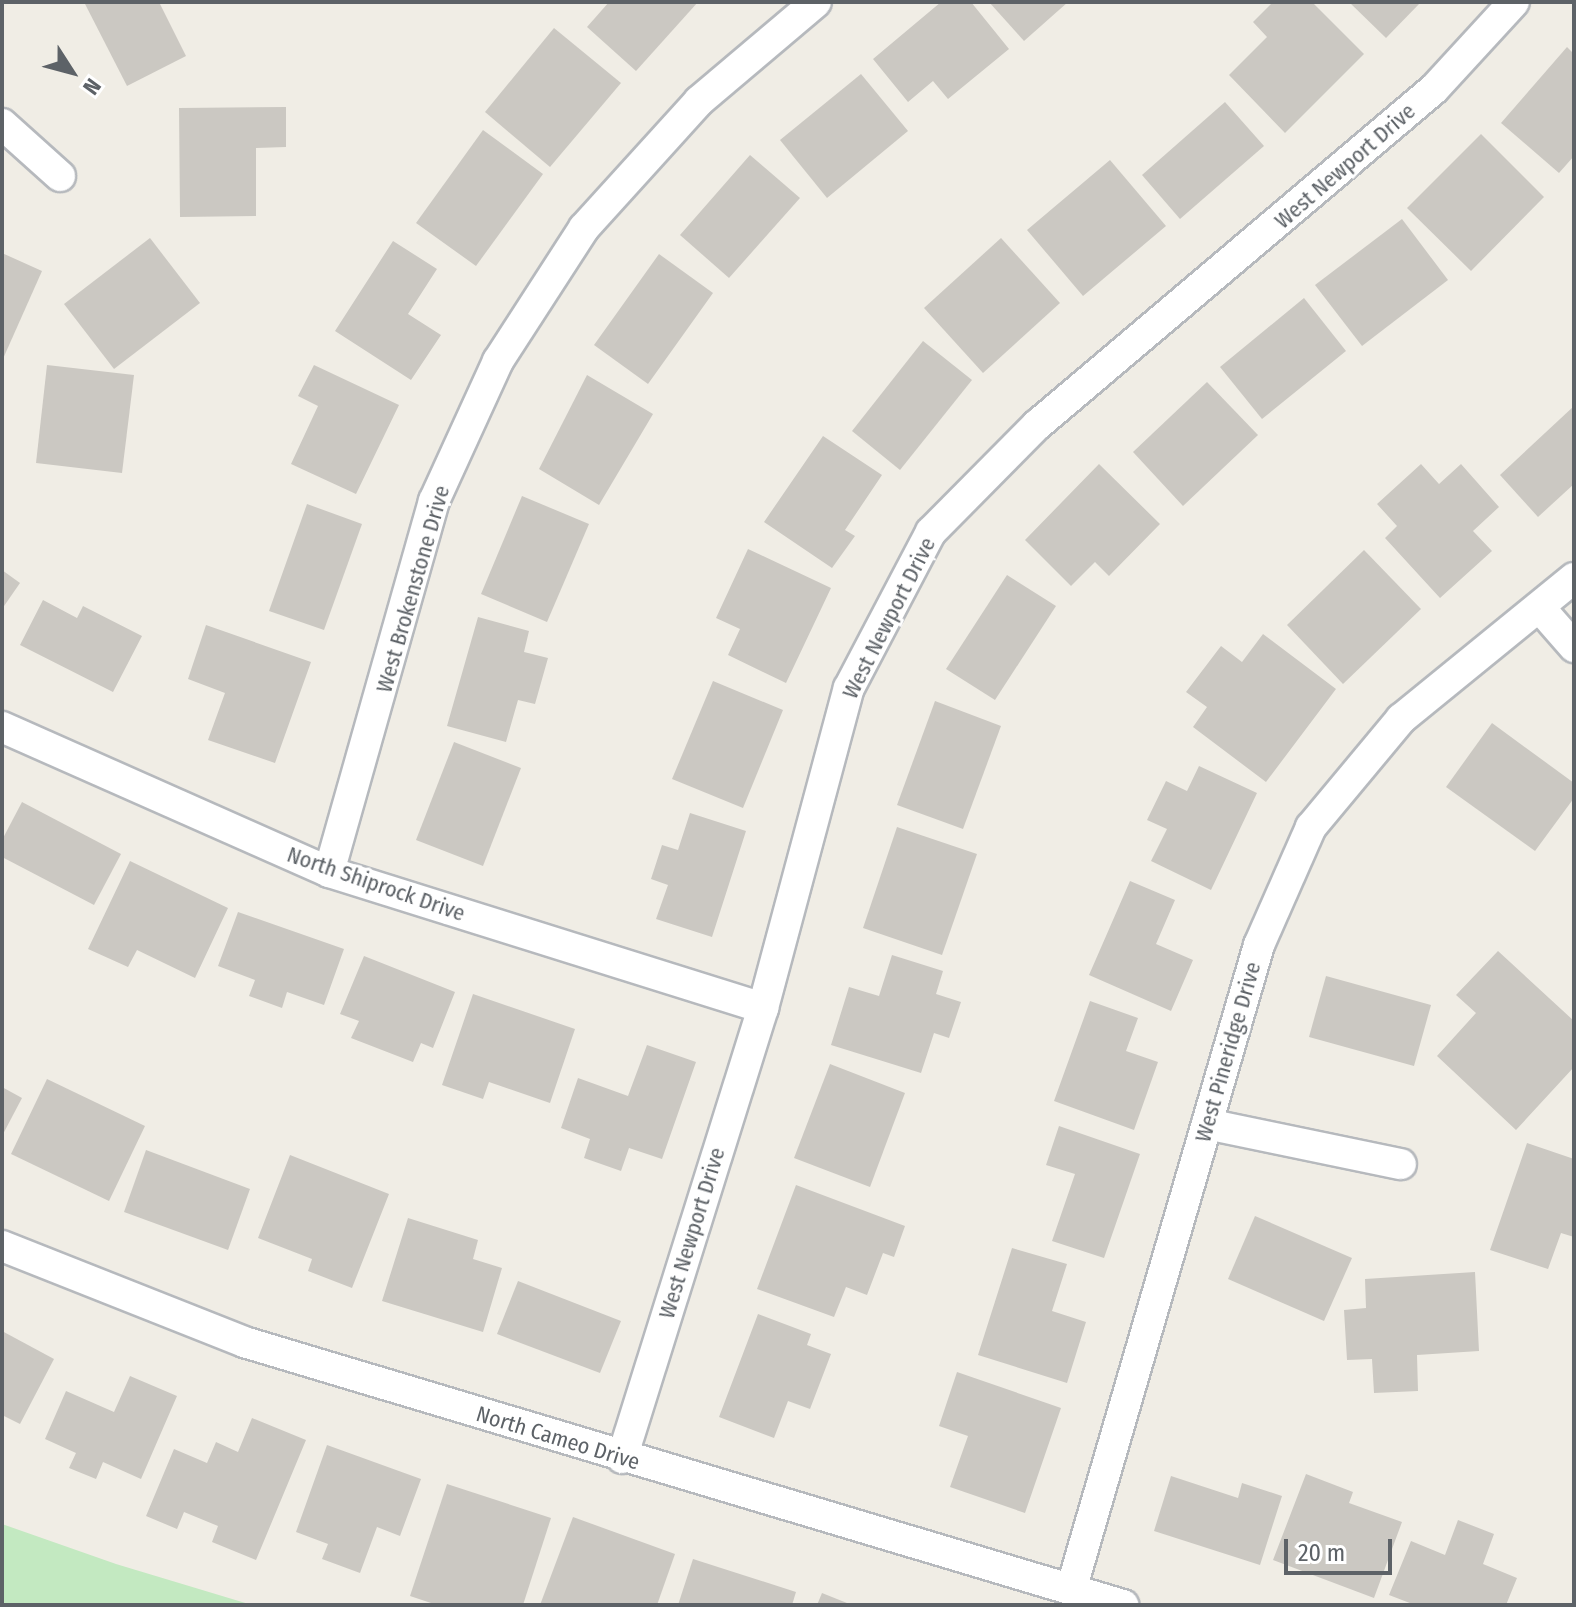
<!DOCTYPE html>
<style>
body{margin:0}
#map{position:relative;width:1576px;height:1607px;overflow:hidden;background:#f0ede5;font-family:"Fira Sans Condensed",sans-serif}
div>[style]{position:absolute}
.green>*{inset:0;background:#c3e9c1}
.building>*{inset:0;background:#cbc8c2}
.roads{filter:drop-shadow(2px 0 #b6b9bd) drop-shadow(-2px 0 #b6b9bd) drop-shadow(0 2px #b6b9bd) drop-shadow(0 -2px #b6b9bd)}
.street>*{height:30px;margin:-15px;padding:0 15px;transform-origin:15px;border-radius:15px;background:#fff}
span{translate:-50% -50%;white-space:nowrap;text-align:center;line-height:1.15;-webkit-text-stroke:6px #fff;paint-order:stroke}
.street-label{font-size:22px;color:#5d6267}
.frame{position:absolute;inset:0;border:4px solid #5d6267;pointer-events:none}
.north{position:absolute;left:32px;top:32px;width:80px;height:80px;-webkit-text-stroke:6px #fff;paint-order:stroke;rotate:126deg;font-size:22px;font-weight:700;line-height:32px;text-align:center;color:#5d6267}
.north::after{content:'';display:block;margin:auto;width:28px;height:36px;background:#5d6267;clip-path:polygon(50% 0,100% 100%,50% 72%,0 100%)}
.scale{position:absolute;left:1284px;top:1539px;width:108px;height:36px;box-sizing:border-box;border:4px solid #5d6267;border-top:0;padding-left:10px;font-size:24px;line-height:28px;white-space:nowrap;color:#5d6267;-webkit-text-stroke:6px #fff;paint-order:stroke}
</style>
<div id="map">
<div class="green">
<div style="clip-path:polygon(2px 1524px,116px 1564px,252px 1605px,2px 1605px)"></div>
</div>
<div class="building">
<div style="clip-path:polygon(84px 2px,159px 2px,186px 56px,127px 86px)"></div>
<div style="clip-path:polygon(609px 2px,698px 2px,636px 71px,587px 27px)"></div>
<div style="clip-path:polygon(941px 2px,971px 2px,1009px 49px,948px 99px,933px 81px,908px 102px,873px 59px)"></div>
<div style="clip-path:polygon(989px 2px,1068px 2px,1024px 41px)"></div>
<div style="clip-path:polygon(1273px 2px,1312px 2px,1364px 54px,1285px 133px,1229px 75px,1267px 37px,1253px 22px)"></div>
<div style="clip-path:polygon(1349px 2px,1421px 2px,1386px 38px)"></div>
<div style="clip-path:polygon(554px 28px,621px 83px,550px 167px,485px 112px)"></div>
<div style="clip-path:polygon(1567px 47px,1574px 54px,1574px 156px,1559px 173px,1501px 123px)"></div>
<div style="clip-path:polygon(861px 74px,908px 131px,827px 198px,780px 140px)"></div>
<div style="clip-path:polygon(1225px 102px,1264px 146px,1180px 219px,1142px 175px)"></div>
<div style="clip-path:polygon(286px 107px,286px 147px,256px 148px,256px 216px,180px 217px,179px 108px)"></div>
<div style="clip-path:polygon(483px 130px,543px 174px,476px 266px,416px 223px)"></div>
<div style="clip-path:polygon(1481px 134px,1544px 197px,1471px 271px,1407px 208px)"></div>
<div style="clip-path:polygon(750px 155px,800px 198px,729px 278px,680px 235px)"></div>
<div style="clip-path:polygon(1110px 160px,1166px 226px,1083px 296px,1027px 230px)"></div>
<div style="clip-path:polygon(1402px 219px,1448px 280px,1362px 346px,1315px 285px)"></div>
<div style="clip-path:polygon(150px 238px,200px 303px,114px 369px,64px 304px)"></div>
<div style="clip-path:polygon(1001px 238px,1060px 303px,983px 373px,924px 308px)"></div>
<div style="clip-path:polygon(393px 241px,437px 269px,408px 314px,441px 335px,411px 380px,335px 331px)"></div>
<div style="clip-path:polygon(2px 253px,42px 271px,2px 361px)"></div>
<div style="clip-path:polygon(659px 254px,713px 293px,648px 384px,594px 345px)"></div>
<div style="clip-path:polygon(1304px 298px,1346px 351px,1262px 419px,1220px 367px)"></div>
<div style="clip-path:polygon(923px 341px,972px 380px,900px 470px,852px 431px)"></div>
<div style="clip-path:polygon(47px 365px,134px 375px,122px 473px,36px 463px)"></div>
<div style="clip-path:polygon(314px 365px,399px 405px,356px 494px,291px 464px,318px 406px,298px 396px)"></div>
<div style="clip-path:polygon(587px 375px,653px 414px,599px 505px,539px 469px)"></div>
<div style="clip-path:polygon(1207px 382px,1258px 435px,1183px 506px,1133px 452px)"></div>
<div style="clip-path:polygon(1574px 406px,1574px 484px,1538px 517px,1500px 475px)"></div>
<div style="clip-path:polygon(823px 436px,882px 475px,845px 530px,855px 536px,832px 568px,764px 522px)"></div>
<div style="clip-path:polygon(1099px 464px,1160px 524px,1109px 576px,1095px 562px,1071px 586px,1025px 540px)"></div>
<div style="clip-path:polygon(1421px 464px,1439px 484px,1461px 464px,1499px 507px,1473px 531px,1492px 551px,1440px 598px,1385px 538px,1397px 526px,1377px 504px)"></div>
<div style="clip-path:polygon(522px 496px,589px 524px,547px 622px,481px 594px)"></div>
<div style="clip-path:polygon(307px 504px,362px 524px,324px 630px,269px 611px)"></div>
<div style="clip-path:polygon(748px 549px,831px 588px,786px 683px,728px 655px,740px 629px,716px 618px)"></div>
<div style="clip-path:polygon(1364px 550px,1421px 609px,1343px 684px,1287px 625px)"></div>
<div style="clip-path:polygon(2px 570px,20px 583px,2px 609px)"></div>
<div style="clip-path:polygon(1007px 575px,1056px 606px,995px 700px,946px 669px)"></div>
<div style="clip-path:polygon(43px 600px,77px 618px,83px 606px,142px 636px,113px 692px,20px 645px)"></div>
<div style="clip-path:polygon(478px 617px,529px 631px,524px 652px,548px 658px,535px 704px,518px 700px,506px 742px,447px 726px)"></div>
<div style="clip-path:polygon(206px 625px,311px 662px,275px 763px,208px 740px,225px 693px,188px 679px)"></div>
<div style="clip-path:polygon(1263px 634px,1336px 689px,1266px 782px,1193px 727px,1207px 707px,1186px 692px,1221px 646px,1242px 662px)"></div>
<div style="clip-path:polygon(713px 681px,783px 710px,743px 808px,672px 779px)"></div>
<div style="clip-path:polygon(935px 701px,1001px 726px,963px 829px,897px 805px)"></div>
<div style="clip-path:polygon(1492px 723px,1574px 783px,1574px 798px,1535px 851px,1446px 787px)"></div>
<div style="clip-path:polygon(454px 742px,521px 768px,483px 866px,416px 840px)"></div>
<div style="clip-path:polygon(1199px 766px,1257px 793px,1211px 890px,1151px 861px,1167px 829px,1147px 820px,1166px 781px,1187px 791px)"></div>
<div style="clip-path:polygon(22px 802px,121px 854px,94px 905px,2px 857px,2px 840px)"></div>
<div style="clip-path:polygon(690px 813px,746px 831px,712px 937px,656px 919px,668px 885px,651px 879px,662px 845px,678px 850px)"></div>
<div style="clip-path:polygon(897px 827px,977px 854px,942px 955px,863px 928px)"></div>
<div style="clip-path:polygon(130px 861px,228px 908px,195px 978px,137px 950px,128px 967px,88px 949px)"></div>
<div style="clip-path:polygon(1130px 881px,1175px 900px,1156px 944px,1193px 960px,1171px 1011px,1089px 975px)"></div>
<div style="clip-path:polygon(238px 912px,344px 949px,324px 1005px,287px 992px,282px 1008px,249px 996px,255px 980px,218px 966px)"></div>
<div style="clip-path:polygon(1498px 951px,1574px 1021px,1574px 1067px,1516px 1130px,1437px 1056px,1476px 1013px,1456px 995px)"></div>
<div style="clip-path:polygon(892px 955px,943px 971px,936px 994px,961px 1002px,949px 1038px,934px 1033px,921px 1073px,831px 1045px,849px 987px,879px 996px)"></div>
<div style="clip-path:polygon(364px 956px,455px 992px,433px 1048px,421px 1043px,413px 1062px,351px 1038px,359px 1021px,340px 1014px)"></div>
<div style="clip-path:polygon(1326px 976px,1431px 1005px,1414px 1066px,1309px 1037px)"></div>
<div style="clip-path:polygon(473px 994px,575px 1029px,550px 1103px,489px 1082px,483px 1099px,442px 1085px)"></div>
<div style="clip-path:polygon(1090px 1001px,1138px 1018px,1126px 1051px,1158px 1062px,1134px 1130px,1054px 1101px)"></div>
<div style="clip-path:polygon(647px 1045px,696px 1062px,662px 1159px,629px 1148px,621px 1171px,584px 1158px,590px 1139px,561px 1128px,578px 1078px,628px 1096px)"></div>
<div style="clip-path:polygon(830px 1064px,905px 1093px,870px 1187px,794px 1158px)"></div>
<div style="clip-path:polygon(47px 1079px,145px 1126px,109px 1201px,11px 1154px)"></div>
<div style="clip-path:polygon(2px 1087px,22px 1098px,2px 1136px)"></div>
<div style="clip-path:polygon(1059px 1126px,1140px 1154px,1104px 1258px,1052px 1241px,1075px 1174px,1046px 1165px)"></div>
<div style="clip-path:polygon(1527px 1143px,1574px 1159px,1574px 1237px,1561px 1233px,1548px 1269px,1490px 1250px)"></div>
<div style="clip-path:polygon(146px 1150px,250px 1189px,228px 1250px,124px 1212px)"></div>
<div style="clip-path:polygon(290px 1155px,389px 1194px,352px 1288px,308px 1271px,312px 1259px,258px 1238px)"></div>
<div style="clip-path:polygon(796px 1185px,905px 1226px,894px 1257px,883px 1253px,867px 1295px,846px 1287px,834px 1317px,757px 1289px)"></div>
<div style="clip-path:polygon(1255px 1216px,1352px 1258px,1324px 1321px,1228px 1279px)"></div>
<div style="clip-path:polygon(408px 1218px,478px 1240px,473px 1259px,502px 1268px,483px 1332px,382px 1301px)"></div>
<div style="clip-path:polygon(1012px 1248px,1067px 1264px,1052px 1311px,1086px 1322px,1067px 1383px,978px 1355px)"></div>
<div style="clip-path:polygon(1475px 1272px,1479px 1351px,1417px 1355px,1418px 1391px,1374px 1393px,1372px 1359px,1347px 1360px,1344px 1310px,1366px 1308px,1365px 1279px)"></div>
<div style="clip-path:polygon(518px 1281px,621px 1321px,600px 1373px,497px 1334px)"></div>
<div style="clip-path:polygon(758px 1314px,811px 1334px,807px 1345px,831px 1354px,810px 1409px,788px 1401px,774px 1438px,719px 1417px)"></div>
<div style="clip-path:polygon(2px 1331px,54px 1359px,20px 1424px,2px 1415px)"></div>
<div style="clip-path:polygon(957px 1372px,1061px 1408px,1025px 1513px,950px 1487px,968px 1436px,939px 1426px)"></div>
<div style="clip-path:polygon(130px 1376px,177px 1396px,141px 1479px,103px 1462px,96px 1479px,69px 1468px,76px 1453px,45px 1439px,66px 1391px,114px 1412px)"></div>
<div style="clip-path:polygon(252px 1418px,306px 1440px,256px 1560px,212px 1542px,218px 1526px,184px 1512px,177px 1529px,146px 1516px,174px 1449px,207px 1463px,216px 1442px,238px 1452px)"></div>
<div style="clip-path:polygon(327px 1445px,421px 1479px,400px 1536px,377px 1527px,360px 1573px,322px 1559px,328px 1544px,296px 1532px)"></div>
<div style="clip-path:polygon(1306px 1474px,1353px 1492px,1349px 1503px,1402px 1522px,1374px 1598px,1273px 1560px)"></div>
<div style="clip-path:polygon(1171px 1476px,1238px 1498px,1242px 1483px,1282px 1496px,1260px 1565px,1154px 1531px)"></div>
<div style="clip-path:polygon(447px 1484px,551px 1518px,523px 1605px,437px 1605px,410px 1596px)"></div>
<div style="clip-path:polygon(573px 1517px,675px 1554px,657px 1605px,540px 1605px)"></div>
<div style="clip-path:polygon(1458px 1520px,1494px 1534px,1483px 1564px,1517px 1578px,1506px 1605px,1415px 1605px,1389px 1595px,1411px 1541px,1445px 1555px)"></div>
<div style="clip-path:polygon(693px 1559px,796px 1592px,792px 1605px,678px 1605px)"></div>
<div style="clip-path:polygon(822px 1593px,852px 1605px,817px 1605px)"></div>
</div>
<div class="roads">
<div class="street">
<div style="left:2px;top:124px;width:78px;rotate:41.9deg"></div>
<div style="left:1540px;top:608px;width:52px;rotate:48.9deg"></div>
<div style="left:2px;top:727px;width:358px;rotate:23.9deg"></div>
<div style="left:329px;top:872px;width:455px;rotate:17.4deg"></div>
<div style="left:329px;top:872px;width:386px;rotate:-74.2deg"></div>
<div style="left:434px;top:501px;width:154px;rotate:-65.4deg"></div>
<div style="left:498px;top:361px;width:158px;rotate:-57.1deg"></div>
<div style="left:584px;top:228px;width:171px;rotate:-47.8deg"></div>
<div style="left:699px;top:101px;width:153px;rotate:-40.2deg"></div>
<div style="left:1207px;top:1124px;width:198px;rotate:11.7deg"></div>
<div style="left:2px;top:1246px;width:260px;rotate:21.6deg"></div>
<div style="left:244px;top:1342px;width:918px;rotate:16.66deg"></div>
<div style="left:622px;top:1458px;width:472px;rotate:-72.6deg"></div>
<div style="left:763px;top:1008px;width:331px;rotate:-75deg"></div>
<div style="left:849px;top:688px;width:176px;rotate:-62.3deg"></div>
<div style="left:931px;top:532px;width:151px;rotate:-45.3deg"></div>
<div style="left:1037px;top:425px;width:520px;rotate:-40.24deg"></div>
<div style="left:1434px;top:89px;width:118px;rotate:-47.4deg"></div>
<div style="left:1071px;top:1590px;width:672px;rotate:-73.75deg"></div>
<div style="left:1259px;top:945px;width:129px;rotate:-66.2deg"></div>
<div style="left:1311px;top:827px;width:141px;rotate:-50.2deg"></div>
<div style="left:1401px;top:719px;width:223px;rotate:-39.2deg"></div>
</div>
</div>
<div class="street-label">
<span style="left:1345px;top:166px;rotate:-41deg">West Newport Drive</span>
<span style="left:413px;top:589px;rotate:-74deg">West Brokenstone Drive</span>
<span style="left:889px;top:618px;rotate:-63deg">West Newport Drive</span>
<span style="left:376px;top:884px;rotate:19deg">North Shiprock Drive</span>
<span style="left:1228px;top:1052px;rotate:-74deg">West Pineridge Drive</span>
<span style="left:692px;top:1233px;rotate:-73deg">West Newport Drive</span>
<span style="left:558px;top:1438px;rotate:17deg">North Cameo Drive</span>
</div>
<div class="frame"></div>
<div class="north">N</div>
<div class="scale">20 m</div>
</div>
